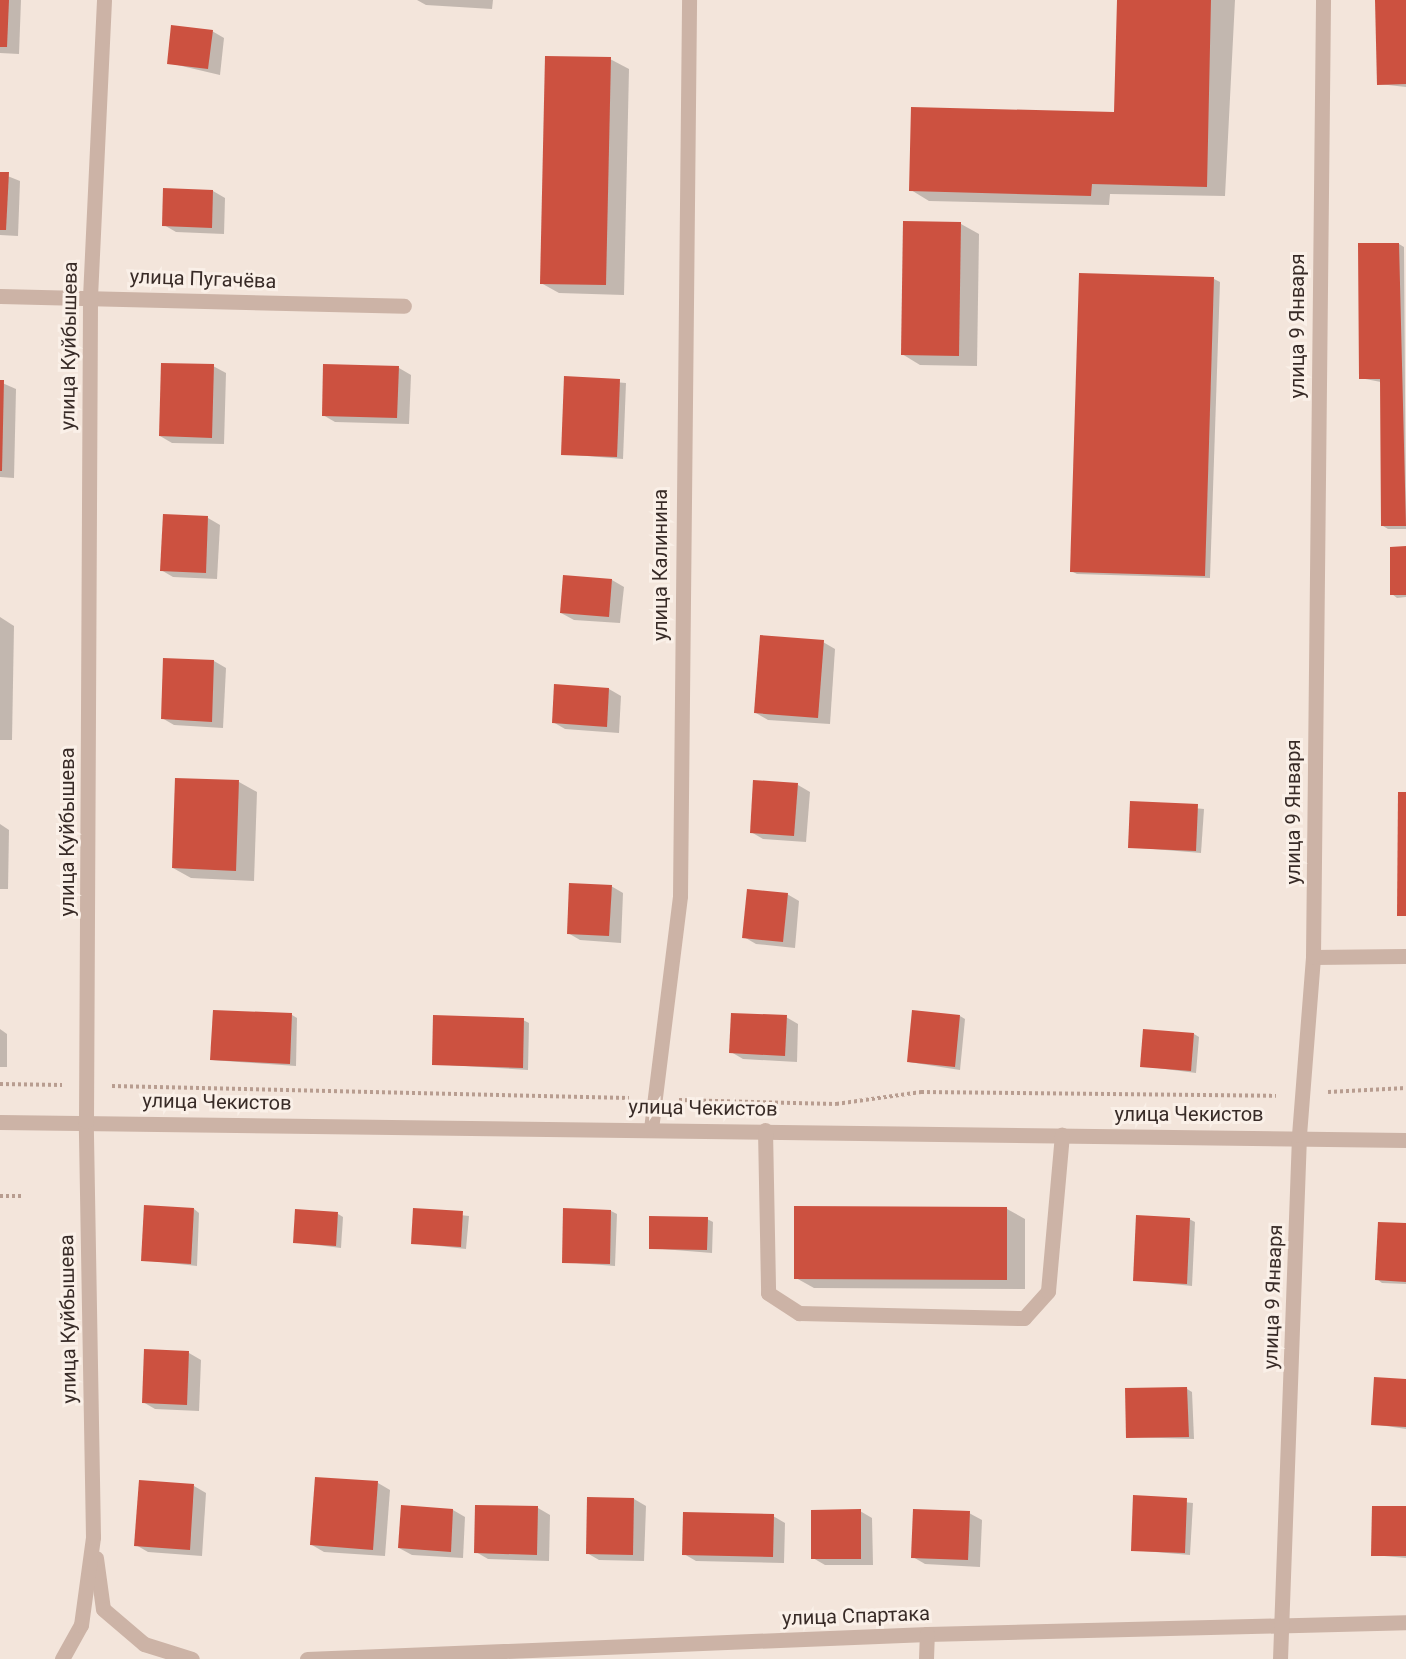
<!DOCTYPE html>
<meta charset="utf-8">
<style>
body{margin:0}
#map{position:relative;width:1406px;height:1659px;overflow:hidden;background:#f3e5db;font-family:Roboto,sans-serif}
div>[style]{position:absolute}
.shadow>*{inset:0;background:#0003}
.building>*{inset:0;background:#cc5140}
.path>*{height:4px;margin-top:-2px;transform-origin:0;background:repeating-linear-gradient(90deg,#b89d90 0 3px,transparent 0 6px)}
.minor>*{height:15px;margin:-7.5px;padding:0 7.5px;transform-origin:7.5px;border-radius:7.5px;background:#ccb3a6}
span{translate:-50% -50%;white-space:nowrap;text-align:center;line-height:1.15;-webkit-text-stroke:6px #faf0e8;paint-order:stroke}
.street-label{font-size:20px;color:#382b27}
</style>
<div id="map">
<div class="shadow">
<div style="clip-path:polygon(0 0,21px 0,19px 54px,0 53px)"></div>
<div style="clip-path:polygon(417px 0,493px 0,492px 9px,426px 5px)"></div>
<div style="clip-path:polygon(1118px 0,1235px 0,1225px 196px,1110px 194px,1109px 205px,929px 201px,911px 190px,1116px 114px)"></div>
<div style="clip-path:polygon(1376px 0,1406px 0,1406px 87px,1379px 84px)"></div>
<div style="clip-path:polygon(212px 31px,224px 38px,220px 75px,169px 63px)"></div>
<div style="clip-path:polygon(610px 59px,629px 69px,624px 295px,559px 293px,541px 283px)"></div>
<div style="clip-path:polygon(0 173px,20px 181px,18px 236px,0 235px)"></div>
<div style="clip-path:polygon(165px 190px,213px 191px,225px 198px,224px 234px,176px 232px,164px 225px)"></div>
<div style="clip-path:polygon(961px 224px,979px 234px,977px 366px,920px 365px,902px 354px)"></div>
<div style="clip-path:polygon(1399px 244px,1404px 247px,1406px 529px,1388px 529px,1383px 526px,1381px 382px,1360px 378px)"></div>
<div style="clip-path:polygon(1214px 279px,1220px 282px,1210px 578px,1077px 574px,1071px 571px)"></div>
<div style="clip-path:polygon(213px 366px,226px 373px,224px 444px,172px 443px,160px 436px)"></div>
<div style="clip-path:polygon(399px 368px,411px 375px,409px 424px,335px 422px,323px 415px)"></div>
<div style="clip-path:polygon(566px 378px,626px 383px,623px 459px,563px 454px)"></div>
<div style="clip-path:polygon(0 382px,16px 389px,14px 478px,0 477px)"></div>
<div style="clip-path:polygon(208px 518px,220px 525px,217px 579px,173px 577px,161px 570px)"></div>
<div style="clip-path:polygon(1406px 548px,1406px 597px,1397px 598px,1392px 594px)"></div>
<div style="clip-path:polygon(612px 580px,624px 587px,620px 623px,574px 620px,561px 613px)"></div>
<div style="clip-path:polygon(0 617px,14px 626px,12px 740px,0 740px)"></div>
<div style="clip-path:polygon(823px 642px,835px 649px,830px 724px,768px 720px,756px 713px)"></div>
<div style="clip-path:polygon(214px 661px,226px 668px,223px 728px,174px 725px,162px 718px)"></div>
<div style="clip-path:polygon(556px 685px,609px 689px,621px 696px,619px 733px,565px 729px,553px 722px)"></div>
<div style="clip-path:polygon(239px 782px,257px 792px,254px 881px,191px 878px,173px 868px)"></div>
<div style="clip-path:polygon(798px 785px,810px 792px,806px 842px,763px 839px,751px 832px)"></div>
<div style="clip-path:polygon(1131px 802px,1204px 809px,1201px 853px,1129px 847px)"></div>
<div style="clip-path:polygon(0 824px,9px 830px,8px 889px,0 889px)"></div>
<div style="clip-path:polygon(611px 886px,623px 893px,621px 943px,580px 940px,568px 933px)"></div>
<div style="clip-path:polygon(787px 894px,799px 901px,795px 948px,756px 944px,744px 937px)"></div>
<div style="clip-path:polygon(292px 1015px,297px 1018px,296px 1066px,212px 1060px)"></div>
<div style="clip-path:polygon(960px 1016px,965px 1019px,960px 1070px,909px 1062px)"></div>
<div style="clip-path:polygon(786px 1017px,798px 1024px,797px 1062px,743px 1059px,731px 1052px)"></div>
<div style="clip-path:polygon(523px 1020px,529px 1023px,528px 1070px,433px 1064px)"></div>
<div style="clip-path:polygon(0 1029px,7px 1034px,7px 1067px,0 1067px)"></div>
<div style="clip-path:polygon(1194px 1034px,1199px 1037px,1196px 1073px,1142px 1066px)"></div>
<div style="clip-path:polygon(194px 1209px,199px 1213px,197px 1266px,143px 1260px)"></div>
<div style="clip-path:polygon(1007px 1209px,1025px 1219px,1025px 1289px,814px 1288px,796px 1278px)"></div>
<div style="clip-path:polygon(414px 1210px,469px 1216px,466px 1249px,413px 1243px)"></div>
<div style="clip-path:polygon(611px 1211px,617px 1214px,615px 1266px,563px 1262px)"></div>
<div style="clip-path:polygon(338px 1214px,343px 1217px,341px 1248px,294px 1242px)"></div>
<div style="clip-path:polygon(707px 1219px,713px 1222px,712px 1253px,650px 1248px)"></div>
<div style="clip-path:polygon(1189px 1219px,1195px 1222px,1192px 1286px,1135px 1280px)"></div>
<div style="clip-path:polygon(1406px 1224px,1406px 1284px,1382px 1283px,1377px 1279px)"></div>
<div style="clip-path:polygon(189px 1353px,201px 1360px,199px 1411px,155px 1409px,143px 1402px)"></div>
<div style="clip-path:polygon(1406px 1380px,1406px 1429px,1373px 1424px)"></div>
<div style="clip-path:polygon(1187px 1389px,1192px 1392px,1194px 1439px,1128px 1437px)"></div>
<div style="clip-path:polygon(378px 1483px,390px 1490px,385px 1556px,324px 1552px,312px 1545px)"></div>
<div style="clip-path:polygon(194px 1486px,206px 1493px,202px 1556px,148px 1552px,136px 1545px)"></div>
<div style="clip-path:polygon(1134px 1497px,1193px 1503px,1190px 1555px,1132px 1550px)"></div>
<div style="clip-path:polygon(634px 1499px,646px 1506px,644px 1561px,599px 1560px,587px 1553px)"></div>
<div style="clip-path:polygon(477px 1506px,538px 1508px,550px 1515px,549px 1561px,488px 1559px,476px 1552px)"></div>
<div style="clip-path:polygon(403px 1507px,453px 1510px,465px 1517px,463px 1558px,412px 1555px,399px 1548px)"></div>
<div style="clip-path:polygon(1406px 1508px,1406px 1558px,1373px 1555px)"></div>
<div style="clip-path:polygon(860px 1511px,872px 1518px,873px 1565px,825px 1565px,813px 1558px)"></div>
<div style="clip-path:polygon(969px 1513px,982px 1520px,980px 1567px,925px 1564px,913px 1557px)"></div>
<div style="clip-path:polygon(773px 1516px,785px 1523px,784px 1563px,696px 1561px,684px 1554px)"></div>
</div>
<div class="building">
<div style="clip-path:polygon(0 0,9px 0,7px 47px,0 47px)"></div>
<div style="clip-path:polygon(1117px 0,1211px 0,1207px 187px,1092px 184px,1091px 196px,909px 191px,911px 107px,1114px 112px)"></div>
<div style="clip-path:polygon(1375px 0,1406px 0,1406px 84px,1377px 85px)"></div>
<div style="clip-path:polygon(171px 25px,213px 30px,208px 69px,167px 64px)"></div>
<div style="clip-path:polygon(545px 56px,611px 57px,606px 285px,540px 284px)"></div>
<div style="clip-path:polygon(0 172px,9px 172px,6px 230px,0 230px)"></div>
<div style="clip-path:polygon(163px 188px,213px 190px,212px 228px,162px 226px)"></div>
<div style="clip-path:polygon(903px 221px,961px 222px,959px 356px,901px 355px)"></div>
<div style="clip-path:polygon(1358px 243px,1399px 243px,1406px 526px,1381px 526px,1380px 379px,1359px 379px)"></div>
<div style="clip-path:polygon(1079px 273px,1214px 277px,1205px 576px,1070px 572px)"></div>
<div style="clip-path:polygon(161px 363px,214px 364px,212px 438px,159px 436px)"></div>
<div style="clip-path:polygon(323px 364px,399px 366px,397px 418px,322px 416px)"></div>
<div style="clip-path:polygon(564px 376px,620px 379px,617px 457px,561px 455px)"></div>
<div style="clip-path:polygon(0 380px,4px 380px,2px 471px,0 471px)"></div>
<div style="clip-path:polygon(163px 514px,208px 516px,206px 573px,160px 571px)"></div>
<div style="clip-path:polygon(1406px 546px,1406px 595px,1390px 595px,1390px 547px)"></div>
<div style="clip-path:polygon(563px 575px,612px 579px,609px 617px,560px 613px)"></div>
<div style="clip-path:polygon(760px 635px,824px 640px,818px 718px,754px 713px)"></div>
<div style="clip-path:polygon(163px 658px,214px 660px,212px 722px,161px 719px)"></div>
<div style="clip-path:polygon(554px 684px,609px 688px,607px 727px,552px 723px)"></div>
<div style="clip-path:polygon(175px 778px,239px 780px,236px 871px,172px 868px)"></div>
<div style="clip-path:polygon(753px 780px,798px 783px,794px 836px,750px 833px)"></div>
<div style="clip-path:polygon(1398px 792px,1406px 792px,1406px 916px,1397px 916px)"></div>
<div style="clip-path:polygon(1130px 801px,1198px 804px,1196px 851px,1128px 848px)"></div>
<div style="clip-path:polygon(569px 883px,612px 885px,609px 936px,567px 934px)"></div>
<div style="clip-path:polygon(747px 889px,788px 893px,783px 942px,742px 938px)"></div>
<div style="clip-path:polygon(213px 1010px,292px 1013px,290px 1064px,210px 1060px)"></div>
<div style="clip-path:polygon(912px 1010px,960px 1015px,955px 1067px,907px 1062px)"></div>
<div style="clip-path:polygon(731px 1013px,787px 1015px,785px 1056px,729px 1053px)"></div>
<div style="clip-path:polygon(433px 1015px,524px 1018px,523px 1068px,432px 1065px)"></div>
<div style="clip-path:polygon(1143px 1029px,1194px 1033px,1191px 1071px,1140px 1067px)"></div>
<div style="clip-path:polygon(144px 1205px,194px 1208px,191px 1264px,141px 1261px)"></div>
<div style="clip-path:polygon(794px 1206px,1007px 1207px,1007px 1280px,794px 1279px)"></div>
<div style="clip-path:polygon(413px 1208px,463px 1211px,461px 1247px,411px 1244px)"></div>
<div style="clip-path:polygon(563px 1208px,611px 1210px,610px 1264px,562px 1263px)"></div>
<div style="clip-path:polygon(295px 1209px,338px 1212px,336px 1246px,293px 1243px)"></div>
<div style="clip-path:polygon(1136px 1215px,1190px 1218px,1187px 1284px,1133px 1281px)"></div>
<div style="clip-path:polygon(649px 1216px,708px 1217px,707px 1250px,649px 1249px)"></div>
<div style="clip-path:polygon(1378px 1222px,1406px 1223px,1406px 1282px,1375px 1280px)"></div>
<div style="clip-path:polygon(144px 1349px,189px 1351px,187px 1405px,142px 1403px)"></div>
<div style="clip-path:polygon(1374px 1377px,1406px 1379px,1406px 1427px,1371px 1425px)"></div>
<div style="clip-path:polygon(1187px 1387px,1189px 1437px,1126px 1438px,1125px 1388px)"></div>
<div style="clip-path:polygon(315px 1477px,378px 1481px,373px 1550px,310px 1545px)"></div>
<div style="clip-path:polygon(139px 1480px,194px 1484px,190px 1550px,134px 1546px)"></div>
<div style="clip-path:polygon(1133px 1495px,1187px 1498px,1185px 1553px,1131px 1551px)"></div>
<div style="clip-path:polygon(587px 1497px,634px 1498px,633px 1555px,586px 1554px)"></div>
<div style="clip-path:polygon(401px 1505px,453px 1509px,451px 1552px,398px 1548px)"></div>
<div style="clip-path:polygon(475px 1505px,538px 1506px,537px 1555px,474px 1553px)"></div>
<div style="clip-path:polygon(1372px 1506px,1406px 1506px,1406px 1556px,1371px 1556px)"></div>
<div style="clip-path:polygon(861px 1509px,861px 1559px,811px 1559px,811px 1510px)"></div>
<div style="clip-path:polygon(913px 1509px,970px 1511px,968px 1560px,911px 1558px)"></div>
<div style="clip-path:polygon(683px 1512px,774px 1514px,773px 1557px,682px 1555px)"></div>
</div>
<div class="path">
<div style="left:0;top:1084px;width:62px;rotate:0.9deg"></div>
<div style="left:112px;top:1086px;width:517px;rotate:1.33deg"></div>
<div style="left:1328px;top:1092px;width:78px;rotate:-2.9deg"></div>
<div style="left:679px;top:1100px;width:157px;rotate:1.5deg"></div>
<div style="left:836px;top:1104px;width:86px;rotate:-8deg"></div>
<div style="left:921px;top:1092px;width:355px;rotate:0.6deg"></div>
<div style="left:0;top:1196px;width:23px"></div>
</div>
<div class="minor">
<div style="left:0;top:296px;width:404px;rotate:1.4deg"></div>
<div style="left:1313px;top:957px;width:93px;rotate:-0.6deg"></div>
<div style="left:0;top:1122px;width:1406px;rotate:0.73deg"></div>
<div style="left:651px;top:1129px;width:235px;rotate:-82.9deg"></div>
<div style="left:680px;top:896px;width:896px;rotate:-89.42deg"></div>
<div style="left:765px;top:1130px;width:163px;rotate:88.9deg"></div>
<div style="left:768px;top:1293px;width:37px;rotate:33deg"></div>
<div style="left:799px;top:1313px;width:225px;rotate:1.3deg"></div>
<div style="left:1024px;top:1318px;width:36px;rotate:-48deg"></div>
<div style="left:1048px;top:1291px;width:157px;rotate:-84.9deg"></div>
<div style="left:96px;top:1558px;width:51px;rotate:82.2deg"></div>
<div style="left:103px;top:1609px;width:54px;rotate:40.5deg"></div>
<div style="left:144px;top:1644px;width:50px;rotate:17.4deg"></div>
<div style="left:62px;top:1659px;width:39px;rotate:-61deg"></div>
<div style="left:81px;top:1625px;width:89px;rotate:-82.2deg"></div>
<div style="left:93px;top:1537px;width:416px;rotate:-91deg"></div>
<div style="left:86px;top:1121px;width:824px;rotate:-89.72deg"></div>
<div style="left:90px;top:297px;width:297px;rotate:-87.3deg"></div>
<div style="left:307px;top:1659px;width:621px;rotate:-2.31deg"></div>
<div style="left:927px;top:1634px;width:479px;rotate:-1.4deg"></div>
<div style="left:926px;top:1659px;width:25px;rotate:-88deg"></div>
<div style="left:1280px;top:1659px;width:524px;rotate:-87.92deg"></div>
<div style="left:1299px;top:1135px;width:179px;rotate:-85.5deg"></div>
<div style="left:1313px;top:957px;width:957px;rotate:-89.4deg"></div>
</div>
<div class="street-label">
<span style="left:203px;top:279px;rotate:2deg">улица Пугачёва</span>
<span style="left:1297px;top:326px;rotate:-90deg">улица 9 Января</span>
<span style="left:69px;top:346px;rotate:-89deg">улица Куйбышева</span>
<span style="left:660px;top:565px;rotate:-90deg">улица Калинина</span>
<span style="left:1293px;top:812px;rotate:-90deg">улица 9 Января</span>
<span style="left:67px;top:832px;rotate:-90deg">улица Куйбышева</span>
<span style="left:217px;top:1102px;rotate:1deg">улица Чекистов</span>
<span style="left:703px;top:1108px;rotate:1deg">улица Чекистов</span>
<span style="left:1189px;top:1114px">улица Чекистов</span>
<span style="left:1273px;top:1297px;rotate:-88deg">улица 9 Января</span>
<span style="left:68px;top:1319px;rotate:-91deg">улица Куйбышева</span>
<span style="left:856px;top:1616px;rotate:-2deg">улица Спартака</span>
</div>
</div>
